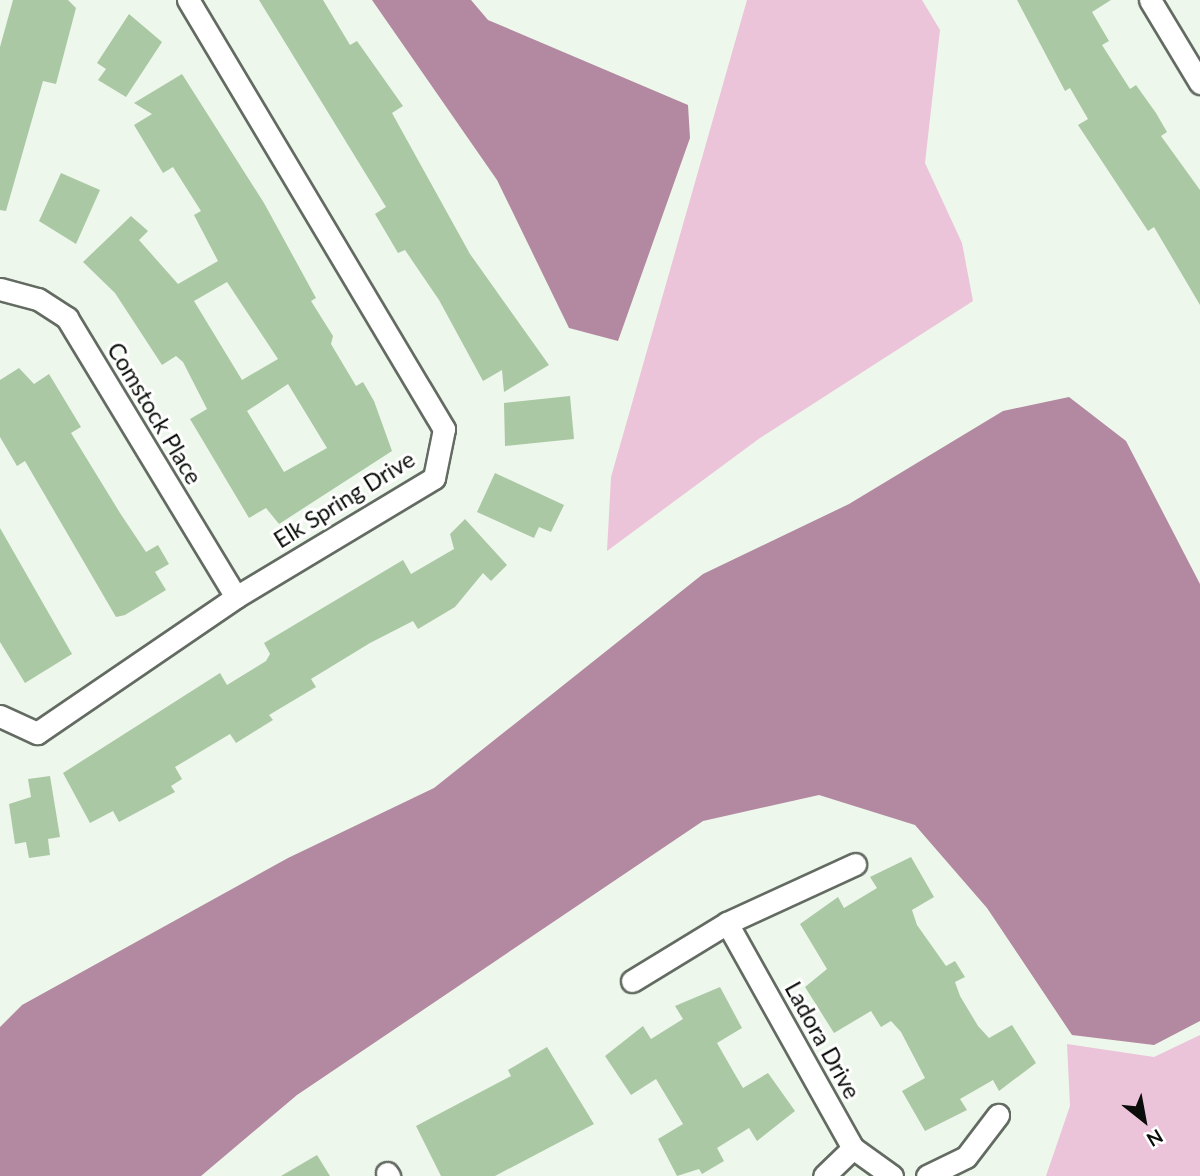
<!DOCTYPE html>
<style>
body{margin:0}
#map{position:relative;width:1200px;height:1176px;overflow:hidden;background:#eef7ec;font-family:Lato,sans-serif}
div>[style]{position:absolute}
.green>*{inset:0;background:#ebc4d9}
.water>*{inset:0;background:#b289a0}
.building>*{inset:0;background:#aac8a4}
.roads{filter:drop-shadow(2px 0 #636b62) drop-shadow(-2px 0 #636b62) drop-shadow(0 2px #636b62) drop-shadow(0 -2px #636b62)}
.minor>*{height:21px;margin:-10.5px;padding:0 10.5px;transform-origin:10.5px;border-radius:10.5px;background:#fff}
span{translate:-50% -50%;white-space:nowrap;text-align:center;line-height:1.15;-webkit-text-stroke:6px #fff;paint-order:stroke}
.street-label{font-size:23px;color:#0a0d09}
.north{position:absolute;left:1109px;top:1085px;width:70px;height:70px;-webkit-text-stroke:5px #fff;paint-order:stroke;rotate:149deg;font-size:19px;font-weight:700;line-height:28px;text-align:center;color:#0a0d09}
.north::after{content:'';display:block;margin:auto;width:24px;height:32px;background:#0a0d09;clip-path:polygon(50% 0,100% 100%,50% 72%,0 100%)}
</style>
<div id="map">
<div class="green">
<div style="clip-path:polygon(747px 0,922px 0,940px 30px,925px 163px,962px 243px,973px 301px,760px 438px,607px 551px,611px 477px)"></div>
<div style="clip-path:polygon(1200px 1035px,1200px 1176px,1046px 1176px,1070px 1106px,1067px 1044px,1154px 1057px)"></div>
</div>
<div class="water">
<div style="clip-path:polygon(372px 0,471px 0,488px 20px,688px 105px,690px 138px,618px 341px,569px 328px,497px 180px)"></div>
<div style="clip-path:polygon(1069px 397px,1126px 441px,1200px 584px,1200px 1021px,1154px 1045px,1072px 1035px,987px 908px,915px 825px,819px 795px,703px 821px,297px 1095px,201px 1176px,0 1176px,0 1027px,22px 1005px,288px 858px,434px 788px,703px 574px,849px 504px,1003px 411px)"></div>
</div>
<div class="building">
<div style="clip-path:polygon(13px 0,68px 0,76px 8px,56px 84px,43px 81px,6px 211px,0 210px,0 47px)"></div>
<div style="clip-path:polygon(259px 0,323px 0,350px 45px,357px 41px,403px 106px,392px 113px,470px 254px,549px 365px,504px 392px,502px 370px,483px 381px,439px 300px,405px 250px,398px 253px,375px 214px,386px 207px)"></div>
<div style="clip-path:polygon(1017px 0,1111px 0,1092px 12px,1109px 41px,1102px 45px,1130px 89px,1136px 85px,1156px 113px,1167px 132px,1161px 136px,1200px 190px,1200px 305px,1154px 227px,1148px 231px,1078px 125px,1088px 119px,1070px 88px,1065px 91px)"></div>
<div style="clip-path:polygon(129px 14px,162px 42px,126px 97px,98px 80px,106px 69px,97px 63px)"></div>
<div style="clip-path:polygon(evenodd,182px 74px,264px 203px,316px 298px,311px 301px,333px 336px,331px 344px,356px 386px,363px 382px,374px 401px,392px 451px,279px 524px,266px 508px,249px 518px,190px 419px,207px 409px,183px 362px,176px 356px,162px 365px,115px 293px,83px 262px,131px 216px,148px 231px,139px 240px,178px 284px,218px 261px,194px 215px,201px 211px,173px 167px,163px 173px,134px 125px,152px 114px,134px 103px,182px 74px,227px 282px,278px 359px,242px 380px,194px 301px,227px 282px,182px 74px,288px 384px,327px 448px,284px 472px,247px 411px,288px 384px)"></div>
<div style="clip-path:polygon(61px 173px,100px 190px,76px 244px,39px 221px)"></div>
<div style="clip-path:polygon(19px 368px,34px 384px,49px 374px,81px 427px,71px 433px,120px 513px,146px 552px,158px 545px,169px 564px,155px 572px,166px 590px,125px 615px,116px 617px,25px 461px,17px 466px,0 437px,0 380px)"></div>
<div style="clip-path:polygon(570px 396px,574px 439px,505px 446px,504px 403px)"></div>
<div style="clip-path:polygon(495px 473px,564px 505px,551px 532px,539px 527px,534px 538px,477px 512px)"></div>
<div style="clip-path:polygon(465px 519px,507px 565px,491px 581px,483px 573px,455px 607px,418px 629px,413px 621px,370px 643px,311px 679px,316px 687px,269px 715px,273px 720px,236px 743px,230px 734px,175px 767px,182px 779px,171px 786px,175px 792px,119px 822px,113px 811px,90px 823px,63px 773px,220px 673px,227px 685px,266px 661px,270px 654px,264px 643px,403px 560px,411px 574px,454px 549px,450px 534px)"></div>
<div style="clip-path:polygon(0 528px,72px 654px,25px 683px,0 642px)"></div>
<div style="clip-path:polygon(50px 776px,60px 837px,48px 839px,50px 855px,29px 858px,26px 842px,15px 844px,9px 804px,31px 797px,28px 779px)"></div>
<div style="clip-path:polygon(911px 857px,934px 897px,912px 910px,917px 925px,946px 966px,955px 961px,965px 977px,955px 982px,960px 996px,978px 1026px,989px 1038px,1012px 1025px,1036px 1063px,999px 1091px,993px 1080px,960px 1099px,967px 1110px,925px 1131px,902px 1091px,925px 1078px,901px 1032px,891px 1021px,881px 1027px,871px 1011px,834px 1033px,805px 987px,827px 969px,800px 924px,838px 897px,844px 908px,877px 888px,870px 877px)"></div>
<div style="clip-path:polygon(720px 987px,742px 1028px,717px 1043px,733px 1071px,743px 1088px,768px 1073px,795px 1111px,757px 1141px,749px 1128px,717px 1148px,724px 1161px,702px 1174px,699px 1169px,677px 1176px,658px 1139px,683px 1124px,656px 1079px,631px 1095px,605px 1056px,643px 1026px,651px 1039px,683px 1019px,675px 1006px)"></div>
<div style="clip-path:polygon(547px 1047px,594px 1124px,495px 1176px,441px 1176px,416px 1126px,511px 1076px,508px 1070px)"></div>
<div style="clip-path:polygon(317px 1155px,330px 1176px,281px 1176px)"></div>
</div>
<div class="roads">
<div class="minor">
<div style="left:1150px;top:0;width:97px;rotate:58.9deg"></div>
<div style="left:0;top:289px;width:39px;rotate:15deg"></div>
<div style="left:38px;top:299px;width:35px;rotate:33deg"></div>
<div style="left:67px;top:318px;width:326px;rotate:58.8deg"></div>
<div style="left:0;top:716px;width:41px;rotate:24.7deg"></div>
<div style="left:37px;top:733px;width:241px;rotate:-34.3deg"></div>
<div style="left:236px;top:597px;width:231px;rotate:-31deg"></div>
<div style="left:434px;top:478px;width:50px;rotate:-78.5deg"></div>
<div style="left:444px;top:429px;width:500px;rotate:-120.8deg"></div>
<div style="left:727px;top:923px;width:258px;rotate:60.8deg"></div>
<div style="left:853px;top:1148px;width:40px;rotate:136deg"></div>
<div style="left:632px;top:981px;width:111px;rotate:-31.4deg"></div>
<div style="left:727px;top:923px;width:141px;rotate:-24.7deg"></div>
<div style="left:853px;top:1148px;width:48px;rotate:35.7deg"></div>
<div style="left:387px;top:1173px;width:4px;rotate:56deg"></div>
<div style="left:927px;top:1176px;width:43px;rotate:-26deg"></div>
<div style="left:966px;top:1157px;width:53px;rotate:-52.7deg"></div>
</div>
</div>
<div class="street-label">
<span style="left:155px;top:413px;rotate:59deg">Comstock Place</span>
<span style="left:344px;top:499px;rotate:-32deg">Elk Spring Drive</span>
<span style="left:823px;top:1040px;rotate:61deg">Ladora Drive</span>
</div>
<div class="north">N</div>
</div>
